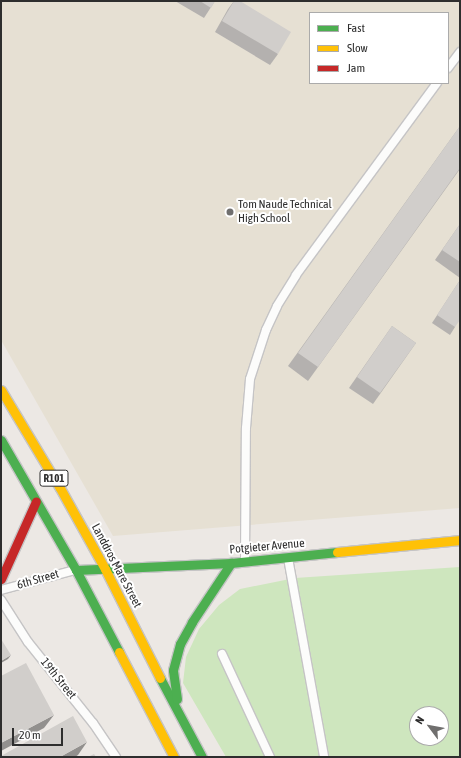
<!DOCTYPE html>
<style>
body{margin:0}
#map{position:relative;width:461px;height:758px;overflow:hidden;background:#ece8e4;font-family:"Asap Condensed",sans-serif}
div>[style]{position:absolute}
.education>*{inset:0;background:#e6e0d3}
.green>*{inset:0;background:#cee6be}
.roads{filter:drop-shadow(1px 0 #c5c4c5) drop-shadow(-1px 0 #c5c4c5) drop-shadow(0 1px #c5c4c5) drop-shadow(0 -1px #c5c4c5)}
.lane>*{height:8px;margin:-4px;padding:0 4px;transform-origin:4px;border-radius:4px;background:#fcfcfb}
.fast>*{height:9px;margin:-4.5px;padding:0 4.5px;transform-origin:4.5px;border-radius:4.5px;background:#4caf50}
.slow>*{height:9px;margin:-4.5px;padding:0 4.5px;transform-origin:4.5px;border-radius:4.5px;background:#ffc107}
.jam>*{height:9px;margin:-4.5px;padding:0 4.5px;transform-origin:4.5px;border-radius:4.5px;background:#c62828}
.wall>*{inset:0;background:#b4b1af}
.shaded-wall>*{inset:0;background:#92908e}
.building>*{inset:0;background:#d1cecb}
.dots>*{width:11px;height:11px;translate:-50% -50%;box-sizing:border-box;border:2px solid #fff;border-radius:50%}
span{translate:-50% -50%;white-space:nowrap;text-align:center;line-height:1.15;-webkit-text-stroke:4px #fff;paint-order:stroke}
.shield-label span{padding:1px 3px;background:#fff;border:1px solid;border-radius:3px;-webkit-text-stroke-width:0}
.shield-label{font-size:11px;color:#2e2e2e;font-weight:700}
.poi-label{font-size:12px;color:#2e2e2e}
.left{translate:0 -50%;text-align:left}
.street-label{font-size:12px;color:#2e2e2e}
.frame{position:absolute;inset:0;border:2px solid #2e2e2e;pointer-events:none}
.legend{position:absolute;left:309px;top:12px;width:140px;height:72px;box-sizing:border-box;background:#fff;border:1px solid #ababab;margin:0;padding:5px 7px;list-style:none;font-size:12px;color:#2e2e2e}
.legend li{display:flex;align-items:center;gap:8px;height:20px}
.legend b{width:20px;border:1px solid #ababab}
.north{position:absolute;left:409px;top:706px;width:40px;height:40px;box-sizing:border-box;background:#fff;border:1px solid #ababab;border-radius:50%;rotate:302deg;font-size:11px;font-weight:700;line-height:16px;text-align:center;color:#2e2e2e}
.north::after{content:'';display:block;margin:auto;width:14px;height:18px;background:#706f6e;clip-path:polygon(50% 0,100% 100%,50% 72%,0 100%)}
.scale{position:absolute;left:12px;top:728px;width:51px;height:18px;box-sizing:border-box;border:2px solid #2e2e2e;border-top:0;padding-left:5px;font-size:12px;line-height:14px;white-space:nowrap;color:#2e2e2e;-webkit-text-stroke:3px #fff;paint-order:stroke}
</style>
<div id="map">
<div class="education">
<div style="clip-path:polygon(evenodd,1px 1px,460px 1px,460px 508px,113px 536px,1px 340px,1px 1px,310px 13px,448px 13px,448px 83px,310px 83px,310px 13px)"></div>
</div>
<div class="green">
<div style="clip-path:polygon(evenodd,460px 567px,460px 757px,226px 757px,183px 683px,186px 657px,199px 629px,219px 605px,240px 589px,295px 578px,460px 567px,417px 714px,441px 714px,441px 738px,417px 738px,417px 714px)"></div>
</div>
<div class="roads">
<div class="lane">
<div style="left:448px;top:68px;width:20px;rotate:-53deg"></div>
<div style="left:288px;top:558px;width:202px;rotate:79.7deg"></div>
<div style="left:245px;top:560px;width:132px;rotate:-89.6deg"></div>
<div style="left:246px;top:428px;width:49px;rotate:-85.3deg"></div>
<div style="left:250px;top:379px;width:52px;rotate:-71.9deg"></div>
<div style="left:266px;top:330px;width:26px;rotate:-65deg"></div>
<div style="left:277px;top:306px;width:36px;rotate:-58deg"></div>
<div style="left:296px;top:275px;width:238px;rotate:-53.7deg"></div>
<div style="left:1px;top:590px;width:77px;rotate:-15.1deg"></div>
<div style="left:1px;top:600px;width:50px;rotate:57.3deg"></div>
<div style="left:28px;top:642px;width:104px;rotate:51.3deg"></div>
<div style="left:93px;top:723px;width:41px;rotate:55.9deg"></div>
<div style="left:222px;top:654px;width:114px;rotate:65deg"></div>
</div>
<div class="fast">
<div style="left:1px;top:440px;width:150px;rotate:60deg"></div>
<div style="left:76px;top:570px;width:93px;rotate:62.3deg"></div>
<div style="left:76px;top:570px;width:155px;rotate:-2.6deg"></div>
<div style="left:231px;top:563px;width:107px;rotate:-5.9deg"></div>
<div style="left:160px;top:678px;width:89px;rotate:62deg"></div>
<div style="left:177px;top:699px;width:29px;rotate:-98deg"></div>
<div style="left:173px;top:670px;width:27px;rotate:-75deg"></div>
<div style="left:180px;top:644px;width:25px;rotate:-61deg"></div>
<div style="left:192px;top:622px;width:71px;rotate:-56.5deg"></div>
</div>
<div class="slow">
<div style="left:1px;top:390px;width:114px;rotate:59deg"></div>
<div style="left:60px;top:488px;width:93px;rotate:60.9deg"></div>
<div style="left:105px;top:569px;width:122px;rotate:63.2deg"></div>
<div style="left:337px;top:552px;width:124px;rotate:-5.6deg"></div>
<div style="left:119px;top:652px;width:119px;rotate:62.4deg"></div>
</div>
<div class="jam">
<div style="left:1px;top:579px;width:85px;rotate:-65.8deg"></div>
</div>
</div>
<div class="wall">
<div style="clip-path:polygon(175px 1px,215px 1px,204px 18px)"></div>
<div style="clip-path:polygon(234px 1px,278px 54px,270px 65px,215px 32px,228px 9px)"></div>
<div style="clip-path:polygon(460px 126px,460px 169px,308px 381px,288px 366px)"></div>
<div style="clip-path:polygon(460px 224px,460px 278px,435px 260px)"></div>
<div style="clip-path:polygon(460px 280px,455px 327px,450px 335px,432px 323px)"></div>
<div style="clip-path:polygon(392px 326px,416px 343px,373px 404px,349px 388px)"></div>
</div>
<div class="shaded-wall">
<div style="clip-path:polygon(11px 655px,8px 659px,1px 663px,1px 661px)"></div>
<div style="clip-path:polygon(54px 715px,44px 728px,1px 751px,1px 743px)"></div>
<div style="clip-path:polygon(87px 742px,78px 755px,75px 757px,60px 757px)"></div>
</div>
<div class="building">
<div style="clip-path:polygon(200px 1px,215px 1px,211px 8px)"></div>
<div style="clip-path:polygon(234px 1px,240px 1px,291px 32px,278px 54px,222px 21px)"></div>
<div style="clip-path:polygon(460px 126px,460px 168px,318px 367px,298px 353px)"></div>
<div style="clip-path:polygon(460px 224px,460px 262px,442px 250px)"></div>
<div style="clip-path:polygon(460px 280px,460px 320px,455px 327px,437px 315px)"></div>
<div style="clip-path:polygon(392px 326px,416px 343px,380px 393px,357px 377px)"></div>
<div style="clip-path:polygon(1px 639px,11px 655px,1px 661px)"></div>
<div style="clip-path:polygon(26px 663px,54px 715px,1px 743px,1px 676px)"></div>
<div style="clip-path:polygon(73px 716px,87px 742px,60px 757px,1px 757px,1px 756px)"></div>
<div style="clip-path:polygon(94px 754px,96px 757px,88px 757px)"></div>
</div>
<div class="dots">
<div style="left:230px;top:212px;background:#706f6e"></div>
</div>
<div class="shield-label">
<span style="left:54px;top:478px">R101</span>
</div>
<div class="poi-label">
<span class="left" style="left:238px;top:212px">Tom Naude Technical<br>High School</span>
</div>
<div class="street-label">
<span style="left:267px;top:547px;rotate:-5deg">Potgieter Avenue</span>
<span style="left:116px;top:566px;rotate:62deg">Landdros Mare Street</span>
<span style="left:38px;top:580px;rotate:-16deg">6th Street</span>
<span style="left:58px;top:679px;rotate:51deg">19th Street</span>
</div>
<div class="frame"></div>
<ul class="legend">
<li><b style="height:5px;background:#4caf50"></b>Fast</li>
<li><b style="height:5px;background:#ffc107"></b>Slow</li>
<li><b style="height:5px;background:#c62828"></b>Jam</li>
</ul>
<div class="north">N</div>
<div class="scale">20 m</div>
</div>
